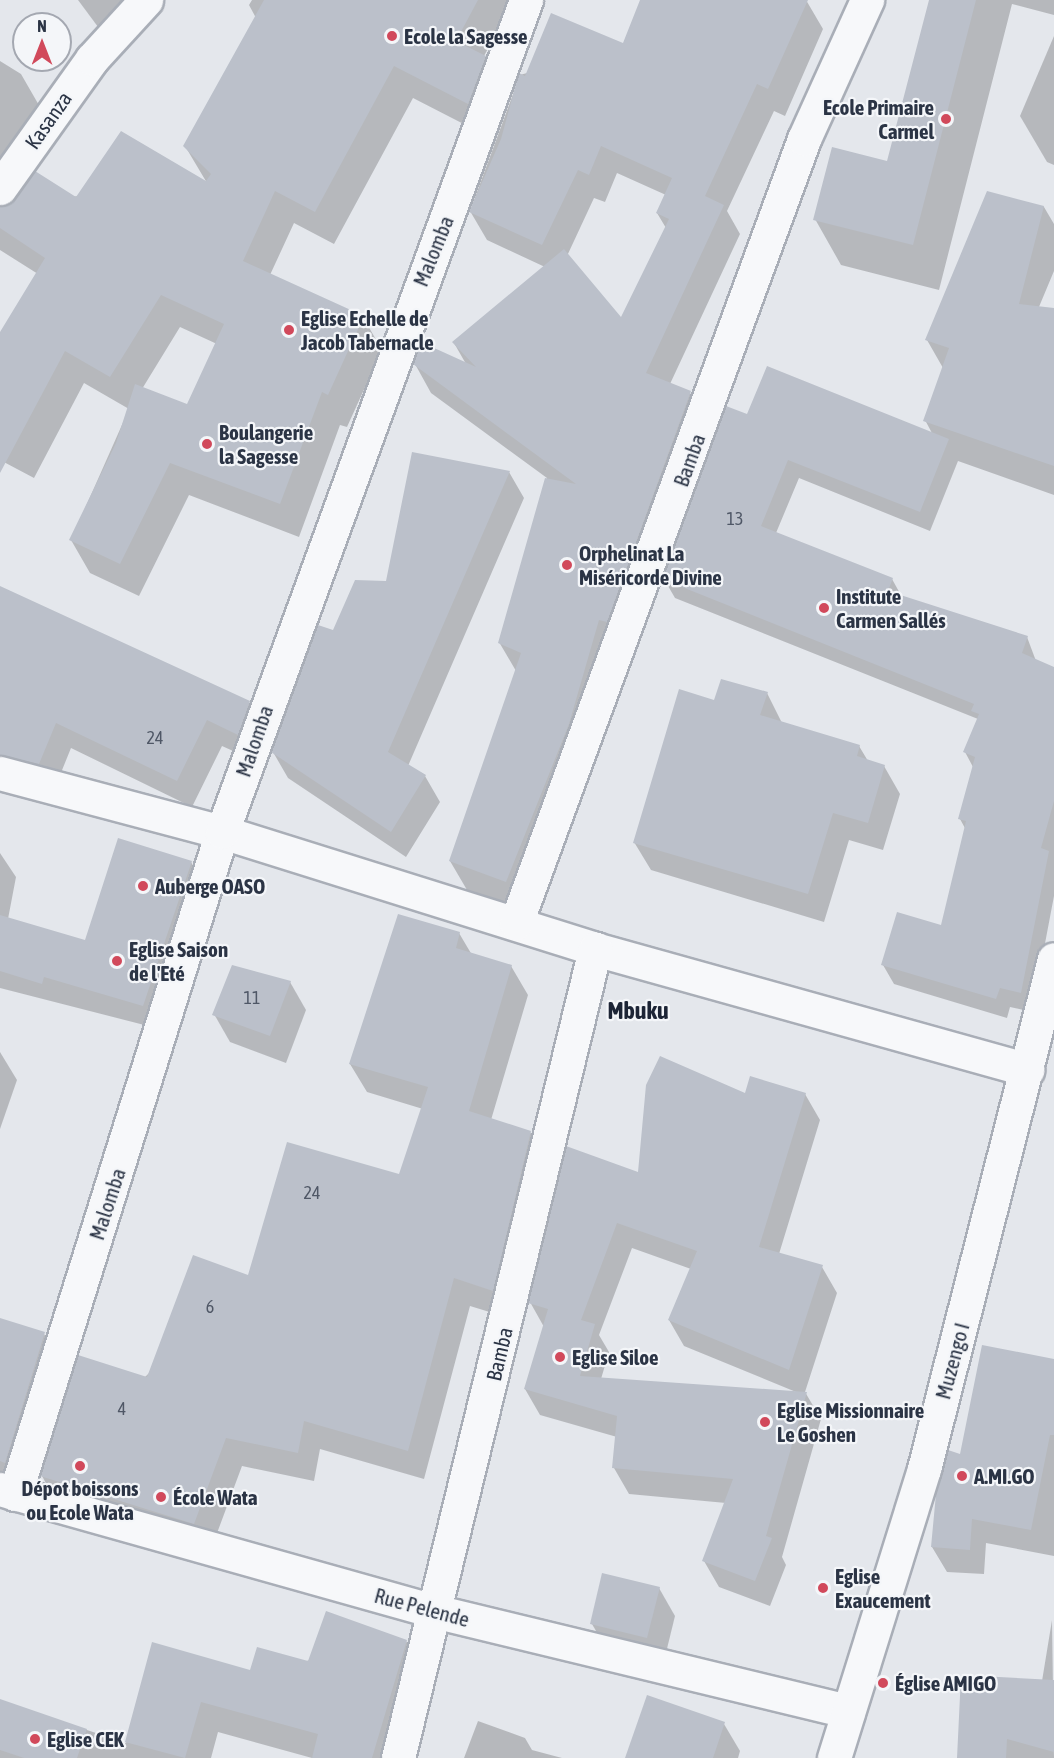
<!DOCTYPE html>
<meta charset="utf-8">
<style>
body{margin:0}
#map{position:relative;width:1054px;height:1758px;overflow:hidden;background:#e4e7ec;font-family:"Asap Condensed",sans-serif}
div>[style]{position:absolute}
.shadow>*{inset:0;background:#0003}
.building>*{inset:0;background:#bbc0ca}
.roads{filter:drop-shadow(2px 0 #a9aeb7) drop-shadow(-2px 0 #a9aeb7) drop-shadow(0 2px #a9aeb7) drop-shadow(0 -2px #a9aeb7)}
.street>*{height:33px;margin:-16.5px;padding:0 16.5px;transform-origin:16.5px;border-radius:16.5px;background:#f7f8fa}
.dots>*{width:16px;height:16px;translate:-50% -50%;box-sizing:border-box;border:3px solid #f4f6f9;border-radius:50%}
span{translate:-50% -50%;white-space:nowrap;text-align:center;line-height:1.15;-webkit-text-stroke:4.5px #f4f6f9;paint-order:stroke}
.number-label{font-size:18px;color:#4f5766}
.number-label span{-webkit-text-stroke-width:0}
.poi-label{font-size:21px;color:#2b3445;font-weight:700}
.left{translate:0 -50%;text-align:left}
.right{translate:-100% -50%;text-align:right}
.street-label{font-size:21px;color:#2b3445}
.quarter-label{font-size:24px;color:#1d2536;font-weight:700}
.north{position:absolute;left:12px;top:12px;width:60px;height:60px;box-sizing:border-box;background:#f4f6f9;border:2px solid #a4a8b1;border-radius:50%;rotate:0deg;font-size:16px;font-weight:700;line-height:24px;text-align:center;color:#2b3445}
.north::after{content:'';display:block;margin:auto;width:21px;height:27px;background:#d1495b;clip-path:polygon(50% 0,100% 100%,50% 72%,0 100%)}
</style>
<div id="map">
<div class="shadow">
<div style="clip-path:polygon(78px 0,144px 0,104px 35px)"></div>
<div style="clip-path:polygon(evenodd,252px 0,514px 0,484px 56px,504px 90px,487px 136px,413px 98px,334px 244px,294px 223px,270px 275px,363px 317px,382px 350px,347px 427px,340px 425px,299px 537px,189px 495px,139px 596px,90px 573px,71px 540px,129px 409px,84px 383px,34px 478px,0 460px,0 335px,38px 274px,0 250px,0 61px,21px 74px,40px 107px,22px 184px,10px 203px,207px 183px,185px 146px,256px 18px,249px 5px,252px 0,180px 327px,217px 344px,188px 406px,142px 389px,180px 327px)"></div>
<div style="clip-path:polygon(evenodd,642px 0,806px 0,823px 29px,785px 116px,774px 111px,727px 211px,740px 234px,670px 384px,690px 393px,707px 421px,522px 910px,467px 890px,450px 861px,516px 671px,499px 642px,547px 478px,431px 393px,415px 364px,466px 364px,454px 343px,545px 267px,487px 240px,470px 211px,520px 75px,623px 45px,642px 0,617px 173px,666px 195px,657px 213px,666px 228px,621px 320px,567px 256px,594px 198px,605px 202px,617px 173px)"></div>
<div style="clip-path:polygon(931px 0,1054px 0,1054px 15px,1012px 4px,939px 290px,841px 265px,815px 219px,888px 163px)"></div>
<div style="clip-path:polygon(1054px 36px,1054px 165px,1047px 162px,1020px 116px)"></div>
<div style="clip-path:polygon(988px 193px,1044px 207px,1054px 224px,1054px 271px,1031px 326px,1054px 335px,1054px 495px,958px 461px,930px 531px,799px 478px,776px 533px,892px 579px,902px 597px,1027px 637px,1036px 661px,1054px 668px,1054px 896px,1032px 1012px,1010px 1007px,1007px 1018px,894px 984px,883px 965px,942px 927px,966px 830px,960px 819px,973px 767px,965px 752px,978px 719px,675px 598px,664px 579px,748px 416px,933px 435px,925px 420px,943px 368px,927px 340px)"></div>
<div style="clip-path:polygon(509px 472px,524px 498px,408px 766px,425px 776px,440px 802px,406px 857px,288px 778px,273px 752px,334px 632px)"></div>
<div style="clip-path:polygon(0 588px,249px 702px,264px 728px,253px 760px,222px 746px,192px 807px,71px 748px,54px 790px,0 780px)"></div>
<div style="clip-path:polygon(767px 693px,782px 723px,859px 746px,868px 761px,884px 766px,900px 794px,883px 850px,849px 840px,824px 922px,651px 870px,634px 842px,715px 702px)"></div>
<div style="clip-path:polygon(0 853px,16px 877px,8px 919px,86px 942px,191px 862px,204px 885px,156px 1028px,0 988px)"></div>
<div style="clip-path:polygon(459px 933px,472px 955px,511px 966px,528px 995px,491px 1120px,530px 1132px,547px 1161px,509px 1318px,470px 1306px,424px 1479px,320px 1449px,314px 1481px,242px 1466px,210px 1552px,58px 1505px,42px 1476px,249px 1277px,400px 1176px,423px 1109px,367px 1092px,350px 1064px)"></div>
<div style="clip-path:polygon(290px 982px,306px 1010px,286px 1063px,230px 1042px,214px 1014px)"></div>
<div style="clip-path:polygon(0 1052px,17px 1080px,0 1129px)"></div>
<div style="clip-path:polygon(evenodd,805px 1094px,820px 1120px,779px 1254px,822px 1267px,837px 1293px,805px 1392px,821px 1419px,782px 1557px,786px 1565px,770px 1606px,719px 1587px,704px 1561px,726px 1503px,629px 1494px,614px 1468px,617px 1437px,540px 1415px,525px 1389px,544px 1327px,530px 1302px,639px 1174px,746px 1095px,805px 1094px,632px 1248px,691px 1269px,669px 1320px,684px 1346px,796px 1392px,601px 1379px,609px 1352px,599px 1335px,632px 1248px)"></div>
<div style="clip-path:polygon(0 1320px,44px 1334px,63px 1367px,0 1488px)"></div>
<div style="clip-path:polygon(1054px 1408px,1054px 1556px,986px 1543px,984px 1574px,947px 1572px,932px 1547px,962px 1455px)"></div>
<div style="clip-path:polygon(659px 1588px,675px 1616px,663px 1665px,608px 1652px,592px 1624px)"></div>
<div style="clip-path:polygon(1052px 1620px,1054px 1758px,959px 1758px,1042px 1681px)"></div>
<div style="clip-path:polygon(406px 1641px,424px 1672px,399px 1758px,312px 1758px,218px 1732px,211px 1758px,0 1758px,0 1701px,126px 1743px,153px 1644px,251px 1672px)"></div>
<div style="clip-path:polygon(478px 1721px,525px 1738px,532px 1750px,562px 1758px,464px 1758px)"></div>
<div style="clip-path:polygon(724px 1724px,740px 1751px,738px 1758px,627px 1758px)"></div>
</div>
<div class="building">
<div style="clip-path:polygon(264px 0,478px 0,456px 41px,486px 56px,468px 104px,394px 66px,315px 212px,275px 191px,243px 261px,364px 316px,328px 395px,322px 392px,280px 504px,170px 463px,120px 564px,69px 540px,116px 443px,135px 384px,187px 404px,224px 324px,161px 295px,110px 377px,65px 351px,0 473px,0 332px,45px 258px,0 228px,0 206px,15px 199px,35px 171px,76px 197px,121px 131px,206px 181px,211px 174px,183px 146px)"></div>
<div style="clip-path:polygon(640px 0,808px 0,768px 89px,757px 84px,705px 196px,724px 205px,646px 373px,691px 391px,607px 622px,599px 620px,569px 724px,506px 882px,449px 861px,521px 653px,498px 643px,545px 478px,576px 484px,413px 364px,421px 342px,476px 367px,452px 342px,564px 249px,621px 317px,669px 219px,656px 213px,672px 178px,601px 146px,589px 175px,578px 170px,542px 245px,469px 212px,501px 139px,519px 73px,525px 76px,551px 13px,623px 43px)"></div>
<div style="clip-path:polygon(929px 0,976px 0,913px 245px,813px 220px,832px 147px,887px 161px)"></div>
<div style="clip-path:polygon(987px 191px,1044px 206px,1019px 304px,1054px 308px,1054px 466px,923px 421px,949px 348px,925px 340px)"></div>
<div style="clip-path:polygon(767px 366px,949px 439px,920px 512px,788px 460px,761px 526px,893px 578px,888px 591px,1028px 636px,1022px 653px,1054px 667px,1054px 801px,1041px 848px,1049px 851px,1021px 993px,1000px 988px,996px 999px,881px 965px,897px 912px,941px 925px,966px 821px,958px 819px,975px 757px,963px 752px,979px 714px,971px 711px,974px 704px,662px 579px,726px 406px,747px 414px)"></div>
<div style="clip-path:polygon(412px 452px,510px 471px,388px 752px,426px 775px,391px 832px,271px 752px,318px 625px,333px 630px,355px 580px,386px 581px)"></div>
<div style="clip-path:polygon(0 586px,250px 701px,238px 735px,207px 720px,177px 781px,56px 723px,39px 764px,0 755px)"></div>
<div style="clip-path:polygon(721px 679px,768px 692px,760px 715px,860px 745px,857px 756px,885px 765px,868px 823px,833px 813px,808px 894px,633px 843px,679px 689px,714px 700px)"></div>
<div style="clip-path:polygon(118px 838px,192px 861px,143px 1006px,44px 977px,42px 984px,0 971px,0 915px,85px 940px)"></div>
<div style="clip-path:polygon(398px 914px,460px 932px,456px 948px,512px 965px,469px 1111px,531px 1131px,493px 1291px,454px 1278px,408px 1451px,304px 1421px,298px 1453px,226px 1438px,194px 1524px,40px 1476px,78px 1355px,147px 1377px,193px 1255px,248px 1275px,287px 1142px,399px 1174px,428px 1087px,349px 1064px)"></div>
<div style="clip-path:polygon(232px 965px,291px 981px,270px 1036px,212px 1015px)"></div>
<div style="clip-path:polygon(660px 1056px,745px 1093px,750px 1076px,806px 1093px,759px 1247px,823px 1265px,789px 1370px,668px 1320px,697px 1251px,617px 1223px,581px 1320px,595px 1324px,580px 1376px,807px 1392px,766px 1536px,772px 1538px,755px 1581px,702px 1561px,733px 1479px,612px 1468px,617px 1416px,524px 1389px,548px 1309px,528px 1303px,566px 1146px,638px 1172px,646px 1085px)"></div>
<div style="clip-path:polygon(0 1318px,45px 1332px,5px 1463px,0 1461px)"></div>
<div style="clip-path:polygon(982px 1345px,1054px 1359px,1054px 1435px,1050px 1435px,1031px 1530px,972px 1519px,970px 1550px,931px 1547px,936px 1494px,948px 1450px,960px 1454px)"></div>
<div style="clip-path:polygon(602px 1573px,660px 1587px,647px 1638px,590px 1624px)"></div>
<div style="clip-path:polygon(326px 1611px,407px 1640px,372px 1758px,312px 1758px,318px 1734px,201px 1702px,185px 1758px,125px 1742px,152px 1642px,250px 1670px,257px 1647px,308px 1661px)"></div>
<div style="clip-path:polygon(961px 1675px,1054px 1680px,1054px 1752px,1007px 1739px,1006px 1758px,957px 1758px)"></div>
<div style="clip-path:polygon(647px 1695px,725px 1722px,713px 1758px,625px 1758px)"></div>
<div style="clip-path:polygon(0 1699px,87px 1729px,77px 1758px,24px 1758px,0 1750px)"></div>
</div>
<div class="roads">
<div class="street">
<div style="left:0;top:188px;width:158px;rotate:-54.5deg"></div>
<div style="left:92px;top:59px;width:80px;rotate:-47.5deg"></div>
<div style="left:0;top:773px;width:230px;rotate:14.9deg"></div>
<div style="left:222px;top:832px;width:391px;rotate:17.4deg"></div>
<div style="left:595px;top:949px;width:449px;rotate:15.6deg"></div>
<div style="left:516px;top:923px;width:835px;rotate:-69.83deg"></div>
<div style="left:804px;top:139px;width:153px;rotate:-65.6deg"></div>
<div style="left:0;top:1489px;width:455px;rotate:15.7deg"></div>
<div style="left:438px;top:1612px;width:422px;rotate:13.6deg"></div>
<div style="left:15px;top:1494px;width:694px;rotate:-72.64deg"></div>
<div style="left:222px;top:832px;width:886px;rotate:-69.93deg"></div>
<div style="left:398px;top:1758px;width:833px;rotate:-76.31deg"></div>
<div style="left:834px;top:1758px;width:303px;rotate:-72.7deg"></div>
<div style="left:924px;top:1469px;width:526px;rotate:-75.7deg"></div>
</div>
</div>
<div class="dots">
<div style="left:392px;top:36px;background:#d1495b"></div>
<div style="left:946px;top:119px;background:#d1495b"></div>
<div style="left:289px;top:330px;background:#d1495b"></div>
<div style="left:207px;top:444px;background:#d1495b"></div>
<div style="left:567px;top:565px;background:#d1495b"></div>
<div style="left:824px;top:608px;background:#d1495b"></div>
<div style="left:143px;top:886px;background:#d1495b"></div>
<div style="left:117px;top:961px;background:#d1495b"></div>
<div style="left:560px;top:1357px;background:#d1495b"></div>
<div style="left:765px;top:1422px;background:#d1495b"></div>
<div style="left:80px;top:1466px;background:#d1495b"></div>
<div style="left:962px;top:1476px;background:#d1495b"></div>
<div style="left:161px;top:1497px;background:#d1495b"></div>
<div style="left:823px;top:1588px;background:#d1495b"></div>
<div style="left:883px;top:1683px;background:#d1495b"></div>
<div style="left:35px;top:1739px;background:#d1495b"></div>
</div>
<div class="number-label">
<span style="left:735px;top:519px">13</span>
<span style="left:155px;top:738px">24</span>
<span style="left:252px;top:998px">11</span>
<span style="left:312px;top:1193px">24</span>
<span style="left:210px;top:1307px">6</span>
<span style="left:122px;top:1409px">4</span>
</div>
<div class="poi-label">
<span class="left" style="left:404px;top:36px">Ecole la Sagesse</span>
<span class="right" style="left:934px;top:119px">Ecole Primaire<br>Carmel</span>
<span class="left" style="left:301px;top:330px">Eglise Echelle de<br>Jacob Tabernacle</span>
<span class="left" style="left:219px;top:444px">Boulangerie<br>la Sagesse</span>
<span class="left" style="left:579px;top:565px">Orphelinat La<br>Miséricorde Divine</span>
<span class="left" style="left:836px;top:608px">Institute<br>Carmen Sallés</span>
<span class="left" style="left:155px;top:886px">Auberge OASO</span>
<span class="left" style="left:129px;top:961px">Eglise Saison<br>de l'Eté</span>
<span class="left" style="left:572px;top:1357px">Eglise Siloe</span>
<span class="left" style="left:777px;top:1422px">Eglise Missionnaire<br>Le Goshen</span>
<span class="left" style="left:974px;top:1476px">A.MI.GO</span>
<span style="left:80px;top:1500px">Dépot boissons<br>ou Ecole Wata</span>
<span class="left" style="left:173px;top:1497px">École Wata</span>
<span class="left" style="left:835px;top:1588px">Eglise<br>Exaucement</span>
<span class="left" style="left:895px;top:1683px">Église AMIGO</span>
<span class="left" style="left:47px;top:1739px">Eglise CEK</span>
</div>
<div class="street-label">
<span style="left:48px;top:120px;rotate:-55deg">Kasanza</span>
<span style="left:433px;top:251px;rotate:-68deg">Malomba</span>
<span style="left:689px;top:460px;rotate:-70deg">Bamba</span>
<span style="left:254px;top:741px;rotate:-71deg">Malomba</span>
<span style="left:107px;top:1204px;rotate:-72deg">Malomba</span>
<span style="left:499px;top:1354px;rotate:-77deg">Bamba</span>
<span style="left:952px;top:1361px;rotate:-75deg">Muzengo I</span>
<span style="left:422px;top:1607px;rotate:15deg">Rue Pelende</span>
</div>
<div class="quarter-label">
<span style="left:638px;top:1011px">Mbuku</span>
</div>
<div class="north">N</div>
</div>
